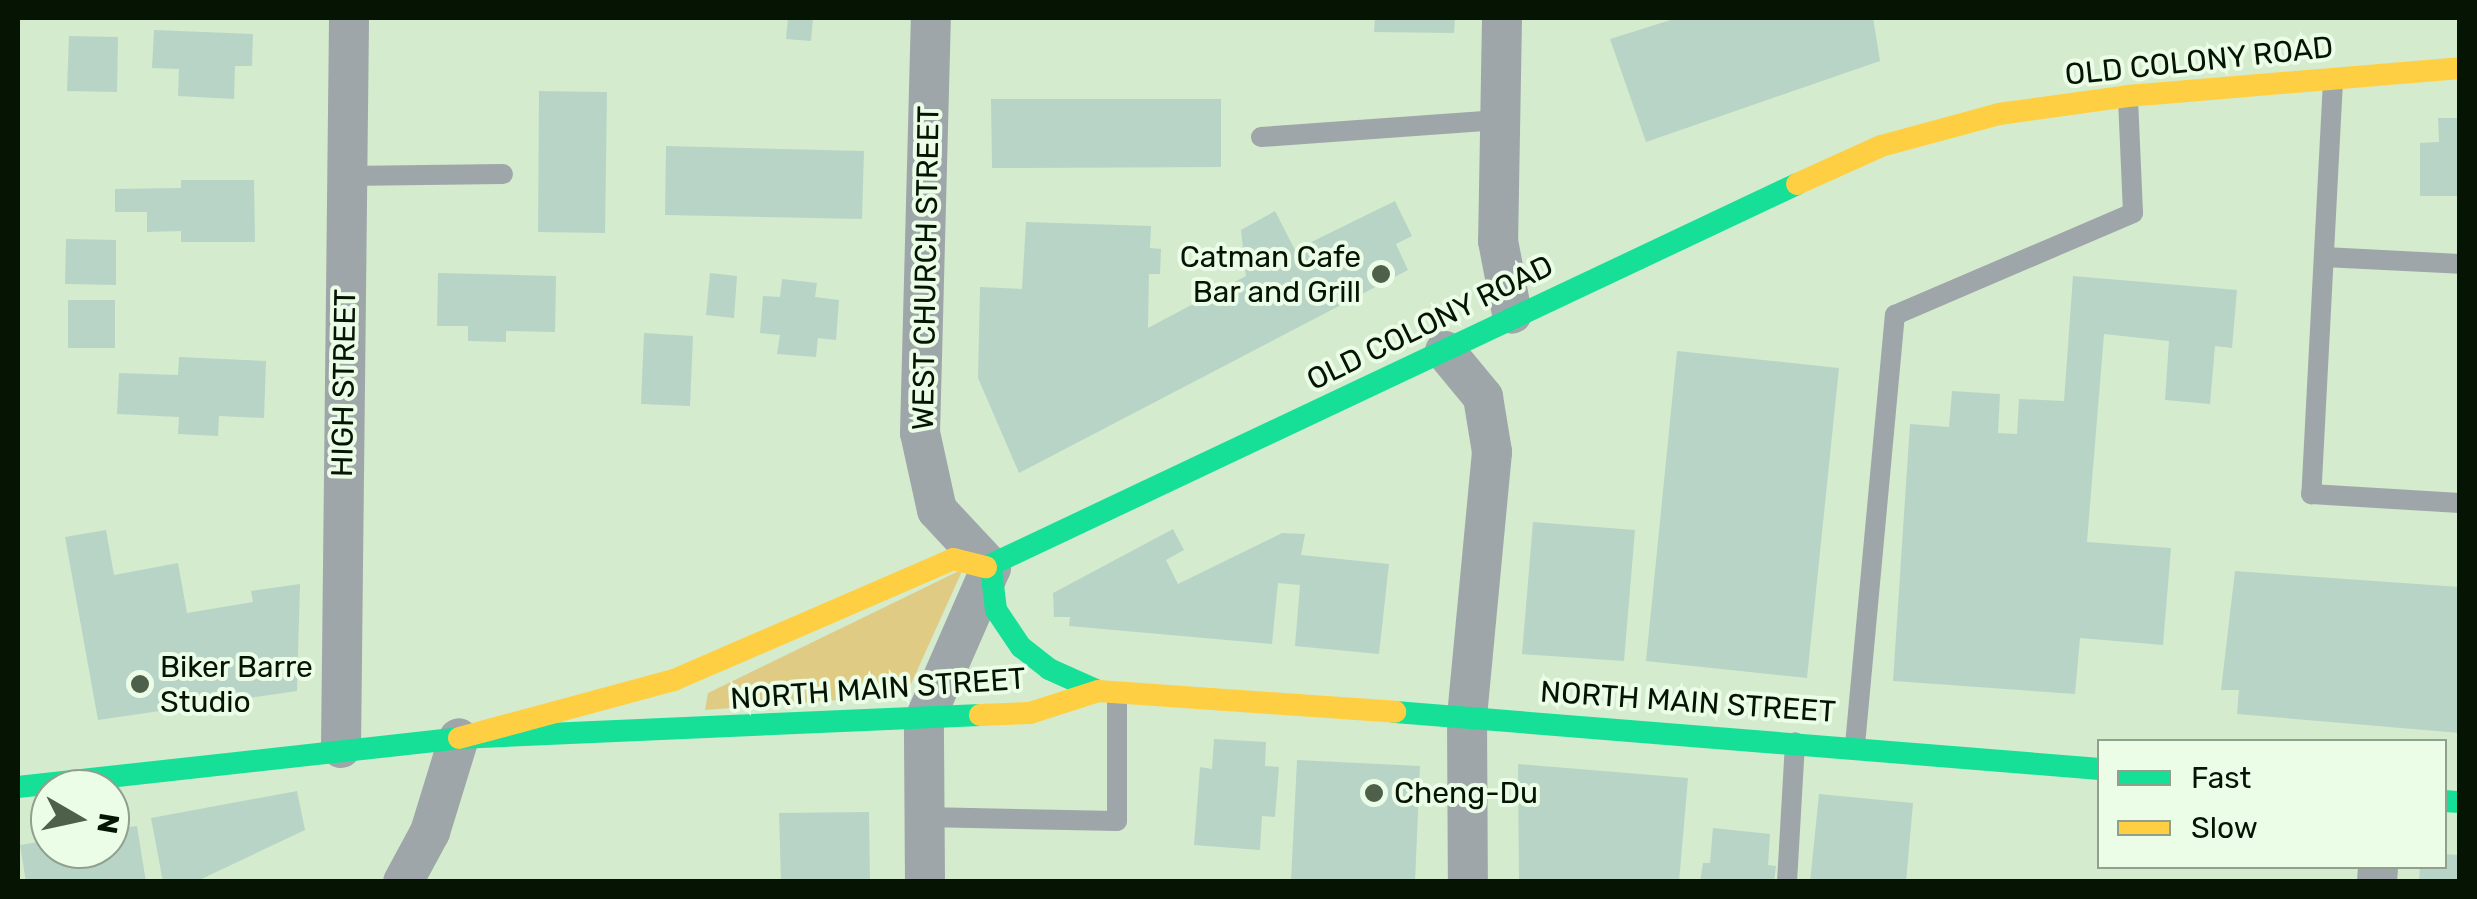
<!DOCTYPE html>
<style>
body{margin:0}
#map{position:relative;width:2477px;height:899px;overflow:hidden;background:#d4ebce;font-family:Rubik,sans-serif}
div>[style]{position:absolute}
.green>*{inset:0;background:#e0cb85}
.building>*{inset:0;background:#b8d4c7}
.lane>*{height:20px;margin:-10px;padding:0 10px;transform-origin:10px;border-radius:10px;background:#9ea6a9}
.street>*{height:40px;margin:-20px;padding:0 20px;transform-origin:20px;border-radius:20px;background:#9ea6a9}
.fast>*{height:22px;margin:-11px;padding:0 11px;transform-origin:11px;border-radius:11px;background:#16e098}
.slow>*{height:22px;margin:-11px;padding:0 11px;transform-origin:11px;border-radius:11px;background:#ffcf43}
.dots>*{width:28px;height:28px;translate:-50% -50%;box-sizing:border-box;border:5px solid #ecfde7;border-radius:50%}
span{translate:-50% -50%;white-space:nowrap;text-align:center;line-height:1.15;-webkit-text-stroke:8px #ecfde7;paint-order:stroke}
.street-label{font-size:30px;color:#061503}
.poi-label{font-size:30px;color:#061503}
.right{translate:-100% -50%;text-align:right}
.left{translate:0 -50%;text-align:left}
.frame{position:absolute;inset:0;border:20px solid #061503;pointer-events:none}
.legend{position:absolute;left:2097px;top:739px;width:350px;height:130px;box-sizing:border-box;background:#ecfde7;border:2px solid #90a08c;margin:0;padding:12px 18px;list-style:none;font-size:30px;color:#061503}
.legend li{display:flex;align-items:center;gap:20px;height:50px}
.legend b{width:50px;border:2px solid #90a08c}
.north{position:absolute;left:30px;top:769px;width:100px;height:100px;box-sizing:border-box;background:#ecfde7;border:2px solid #90a08c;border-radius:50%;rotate:99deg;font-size:28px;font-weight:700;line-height:40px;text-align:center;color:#061503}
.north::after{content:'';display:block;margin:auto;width:35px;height:45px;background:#4e604a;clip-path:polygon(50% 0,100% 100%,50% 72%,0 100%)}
</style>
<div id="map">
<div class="green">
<div style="clip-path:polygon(963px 569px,906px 695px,705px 710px,708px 693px)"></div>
</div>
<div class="building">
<div style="clip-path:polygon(788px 18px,813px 18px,811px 41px,786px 39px)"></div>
<div style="clip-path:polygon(1375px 18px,1455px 18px,1454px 33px,1374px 32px)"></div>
<div style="clip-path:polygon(1677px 18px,1873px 18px,1880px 61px,1646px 142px,1610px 39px)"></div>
<div style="clip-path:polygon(154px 30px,253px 34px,252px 66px,235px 66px,234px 99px,178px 96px,179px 69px,152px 68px)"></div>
<div style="clip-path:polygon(69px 36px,118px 37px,117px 92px,67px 91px)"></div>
<div style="clip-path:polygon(539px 91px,607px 92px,605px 233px,538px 232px)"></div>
<div style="clip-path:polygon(991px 99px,1221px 99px,1221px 167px,992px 168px)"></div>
<div style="clip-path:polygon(2438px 118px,2460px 118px,2460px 196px,2420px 196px,2420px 143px,2439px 142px)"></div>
<div style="clip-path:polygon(666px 146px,864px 151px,862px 219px,665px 215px)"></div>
<div style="clip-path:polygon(181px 180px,254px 180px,255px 242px,181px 242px,181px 231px,147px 232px,147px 212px,115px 212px,115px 189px,181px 188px)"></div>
<div style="clip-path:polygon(1395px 201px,1412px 236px,1396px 244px,1408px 270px,1019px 473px,978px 378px,980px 287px,1022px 289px,1026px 222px,1151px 226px,1150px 248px,1161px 249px,1160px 274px,1149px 274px,1148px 328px,1246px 276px,1241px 230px,1275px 211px,1295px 250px)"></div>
<div style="clip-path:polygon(66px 239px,116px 240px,116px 285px,65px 284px)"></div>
<div style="clip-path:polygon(438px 273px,556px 276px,555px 332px,506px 331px,506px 342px,468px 341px,468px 326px,437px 326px)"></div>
<div style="clip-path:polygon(710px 273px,737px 276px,734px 318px,706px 315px)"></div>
<div style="clip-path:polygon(2073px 276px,2237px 290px,2232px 348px,2215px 346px,2210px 404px,2165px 400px,2169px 341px,2104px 334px,2087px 542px,2171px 548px,2163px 645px,2080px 638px,2075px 694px,1893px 681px,1910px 424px,1949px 427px,1952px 391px,2000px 394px,1998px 433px,2017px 434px,2019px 399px,2064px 401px)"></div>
<div style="clip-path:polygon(782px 279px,817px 283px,815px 297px,839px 300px,836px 340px,818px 338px,816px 357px,777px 354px,780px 335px,760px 333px,763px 296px,780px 297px)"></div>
<div style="clip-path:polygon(68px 300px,115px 300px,115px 348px,68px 348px)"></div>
<div style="clip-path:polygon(644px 333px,693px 336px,690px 406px,641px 404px)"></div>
<div style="clip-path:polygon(1677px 351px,1839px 368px,1807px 678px,1646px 661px)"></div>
<div style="clip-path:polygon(179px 357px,266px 361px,264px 418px,219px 416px,218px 436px,178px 434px,179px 417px,117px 414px,119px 373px,178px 375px)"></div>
<div style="clip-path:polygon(1533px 522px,1635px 530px,1624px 661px,1522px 654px)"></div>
<div style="clip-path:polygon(1173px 529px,1184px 550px,1166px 560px,1178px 584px,1282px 533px,1305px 534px,1301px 555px,1389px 564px,1379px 654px,1295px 646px,1300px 585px,1278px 583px,1272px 644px,1069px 626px,1070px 617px,1054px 617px,1053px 593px)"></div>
<div style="clip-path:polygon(106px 530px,114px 575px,178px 563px,187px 613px,253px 602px,251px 591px,300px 584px,297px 691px,98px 720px,65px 537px)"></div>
<div style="clip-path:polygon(2235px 571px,2460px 587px,2460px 733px,2237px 714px,2239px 690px,2221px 690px)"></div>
<div style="clip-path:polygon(1214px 739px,1266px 742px,1265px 766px,1279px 767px,1275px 817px,1262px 816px,1260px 850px,1194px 845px,1200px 767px,1212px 769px)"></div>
<div style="clip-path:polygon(1297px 760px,1420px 766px,1415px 882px,1291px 882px)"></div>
<div style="clip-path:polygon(1518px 764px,1688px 778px,1679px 882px,1519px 882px)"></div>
<div style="clip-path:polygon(297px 791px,305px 830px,195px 882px,163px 882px,151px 818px)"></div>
<div style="clip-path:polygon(1819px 794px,1913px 803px,1906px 882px,1810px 882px)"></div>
<div style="clip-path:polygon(869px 812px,870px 882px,781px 882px,779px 813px)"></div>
<div style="clip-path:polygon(137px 826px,146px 882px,26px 882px,20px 845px,50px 840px,50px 849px,110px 849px,110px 830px)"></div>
<div style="clip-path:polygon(1713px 828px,1770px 834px,1768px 865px,1776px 866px,1774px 882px,1700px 882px,1703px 863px,1710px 863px)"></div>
<div style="clip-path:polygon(2444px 854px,2460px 855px,2460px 882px,2419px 882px,2420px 866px,2444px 866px)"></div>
</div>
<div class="lane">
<div style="left:2333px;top:81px;width:414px;rotate:93deg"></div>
<div style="left:2311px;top:494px;width:149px;rotate:3.5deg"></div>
<div style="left:1261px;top:137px;width:238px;rotate:-4.1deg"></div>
<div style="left:347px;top:176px;width:156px;rotate:-0.7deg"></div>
<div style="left:2324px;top:257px;width:136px;rotate:2.9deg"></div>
<div style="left:1855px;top:745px;width:432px;rotate:-84.7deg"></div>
<div style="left:1895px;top:315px;width:259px;rotate:-23.2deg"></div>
<div style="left:2133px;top:213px;width:115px;rotate:-92.5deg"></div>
<div style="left:924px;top:817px;width:193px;rotate:1.2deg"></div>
<div style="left:1117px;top:821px;width:125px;rotate:-90deg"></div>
<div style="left:1787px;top:882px;width:140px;rotate:-86.7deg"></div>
</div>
<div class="street">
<div style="left:1502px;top:18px;width:223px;rotate:91deg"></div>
<div style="left:1498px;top:241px;width:74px;rotate:79.1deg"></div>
<div style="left:1445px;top:351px;width:60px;rotate:50.4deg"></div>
<div style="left:1483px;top:397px;width:56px;rotate:80.7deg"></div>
<div style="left:1492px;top:452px;width:264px;rotate:95.4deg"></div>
<div style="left:1467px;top:715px;width:167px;rotate:89.7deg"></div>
<div style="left:341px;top:748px;width:730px;rotate:-89.37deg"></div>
<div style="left:403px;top:882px;width:57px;rotate:-61.6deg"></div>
<div style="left:430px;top:832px;width:98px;rotate:-72.9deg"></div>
<div style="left:925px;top:882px;width:161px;rotate:-90.4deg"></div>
<div style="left:924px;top:721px;width:167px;rotate:-66.4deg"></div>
<div style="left:991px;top:568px;width:79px;rotate:-133deg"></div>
<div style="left:937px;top:510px;width:79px;rotate:-102.4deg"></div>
<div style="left:920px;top:433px;width:415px;rotate:-88.5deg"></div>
<div style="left:2377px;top:882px;width:16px;rotate:-86deg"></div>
</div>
<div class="fast">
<div style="left:986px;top:567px;width:897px;rotate:-25.28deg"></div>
<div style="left:991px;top:568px;width:42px;rotate:83.2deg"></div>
<div style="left:996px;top:610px;width:45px;rotate:56deg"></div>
<div style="left:1021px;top:647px;width:36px;rotate:38deg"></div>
<div style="left:1049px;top:669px;width:54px;rotate:24.2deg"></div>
<div style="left:1395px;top:712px;width:707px;rotate:4.62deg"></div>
<div style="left:18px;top:787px;width:444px;rotate:-6.3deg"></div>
<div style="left:459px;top:738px;width:522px;rotate:-2.53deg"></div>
<div style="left:2444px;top:801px;width:16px;rotate:4deg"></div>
</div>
<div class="slow">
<div style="left:1797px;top:184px;width:92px;rotate:-24.3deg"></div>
<div style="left:1881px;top:146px;width:122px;rotate:-15.2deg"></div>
<div style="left:1999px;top:114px;width:130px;rotate:-7.9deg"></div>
<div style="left:2128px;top:96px;width:333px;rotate:-4.8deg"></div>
<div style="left:980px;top:715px;width:50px;rotate:-2.3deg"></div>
<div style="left:1030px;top:713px;width:71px;rotate:-17.9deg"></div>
<div style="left:1098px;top:691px;width:298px;rotate:4deg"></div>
<div style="left:459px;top:738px;width:223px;rotate:-15.1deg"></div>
<div style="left:674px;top:680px;width:304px;rotate:-23.4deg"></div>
<div style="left:953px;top:559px;width:34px;rotate:14deg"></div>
</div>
<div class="dots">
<div style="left:1381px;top:274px;background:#4e604a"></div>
<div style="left:140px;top:684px;background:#4e604a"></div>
<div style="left:1374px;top:793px;background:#4e604a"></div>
</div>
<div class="street-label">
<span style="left:2199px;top:61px;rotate:-6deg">OLD COLONY ROAD</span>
<span style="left:926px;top:268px;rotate:-89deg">WEST CHURCH STREET</span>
<span style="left:1430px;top:323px;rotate:-26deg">OLD COLONY ROAD</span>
<span style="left:344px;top:383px;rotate:-89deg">HIGH STREET</span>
<span style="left:878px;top:689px;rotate:-4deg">NORTH MAIN STREET</span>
<span style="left:1688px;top:702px;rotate:4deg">NORTH MAIN STREET</span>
</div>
<div class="poi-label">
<span class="right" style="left:1361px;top:274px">Catman Cafe<br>Bar and Grill</span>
<span class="left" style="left:160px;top:684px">Biker Barre<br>Studio</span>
<span class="left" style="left:1394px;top:793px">Cheng-Du</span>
</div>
<div class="frame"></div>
<ul class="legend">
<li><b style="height:12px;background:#16e098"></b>Fast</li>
<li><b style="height:12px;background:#ffcf43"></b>Slow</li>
</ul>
<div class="north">N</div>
</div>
